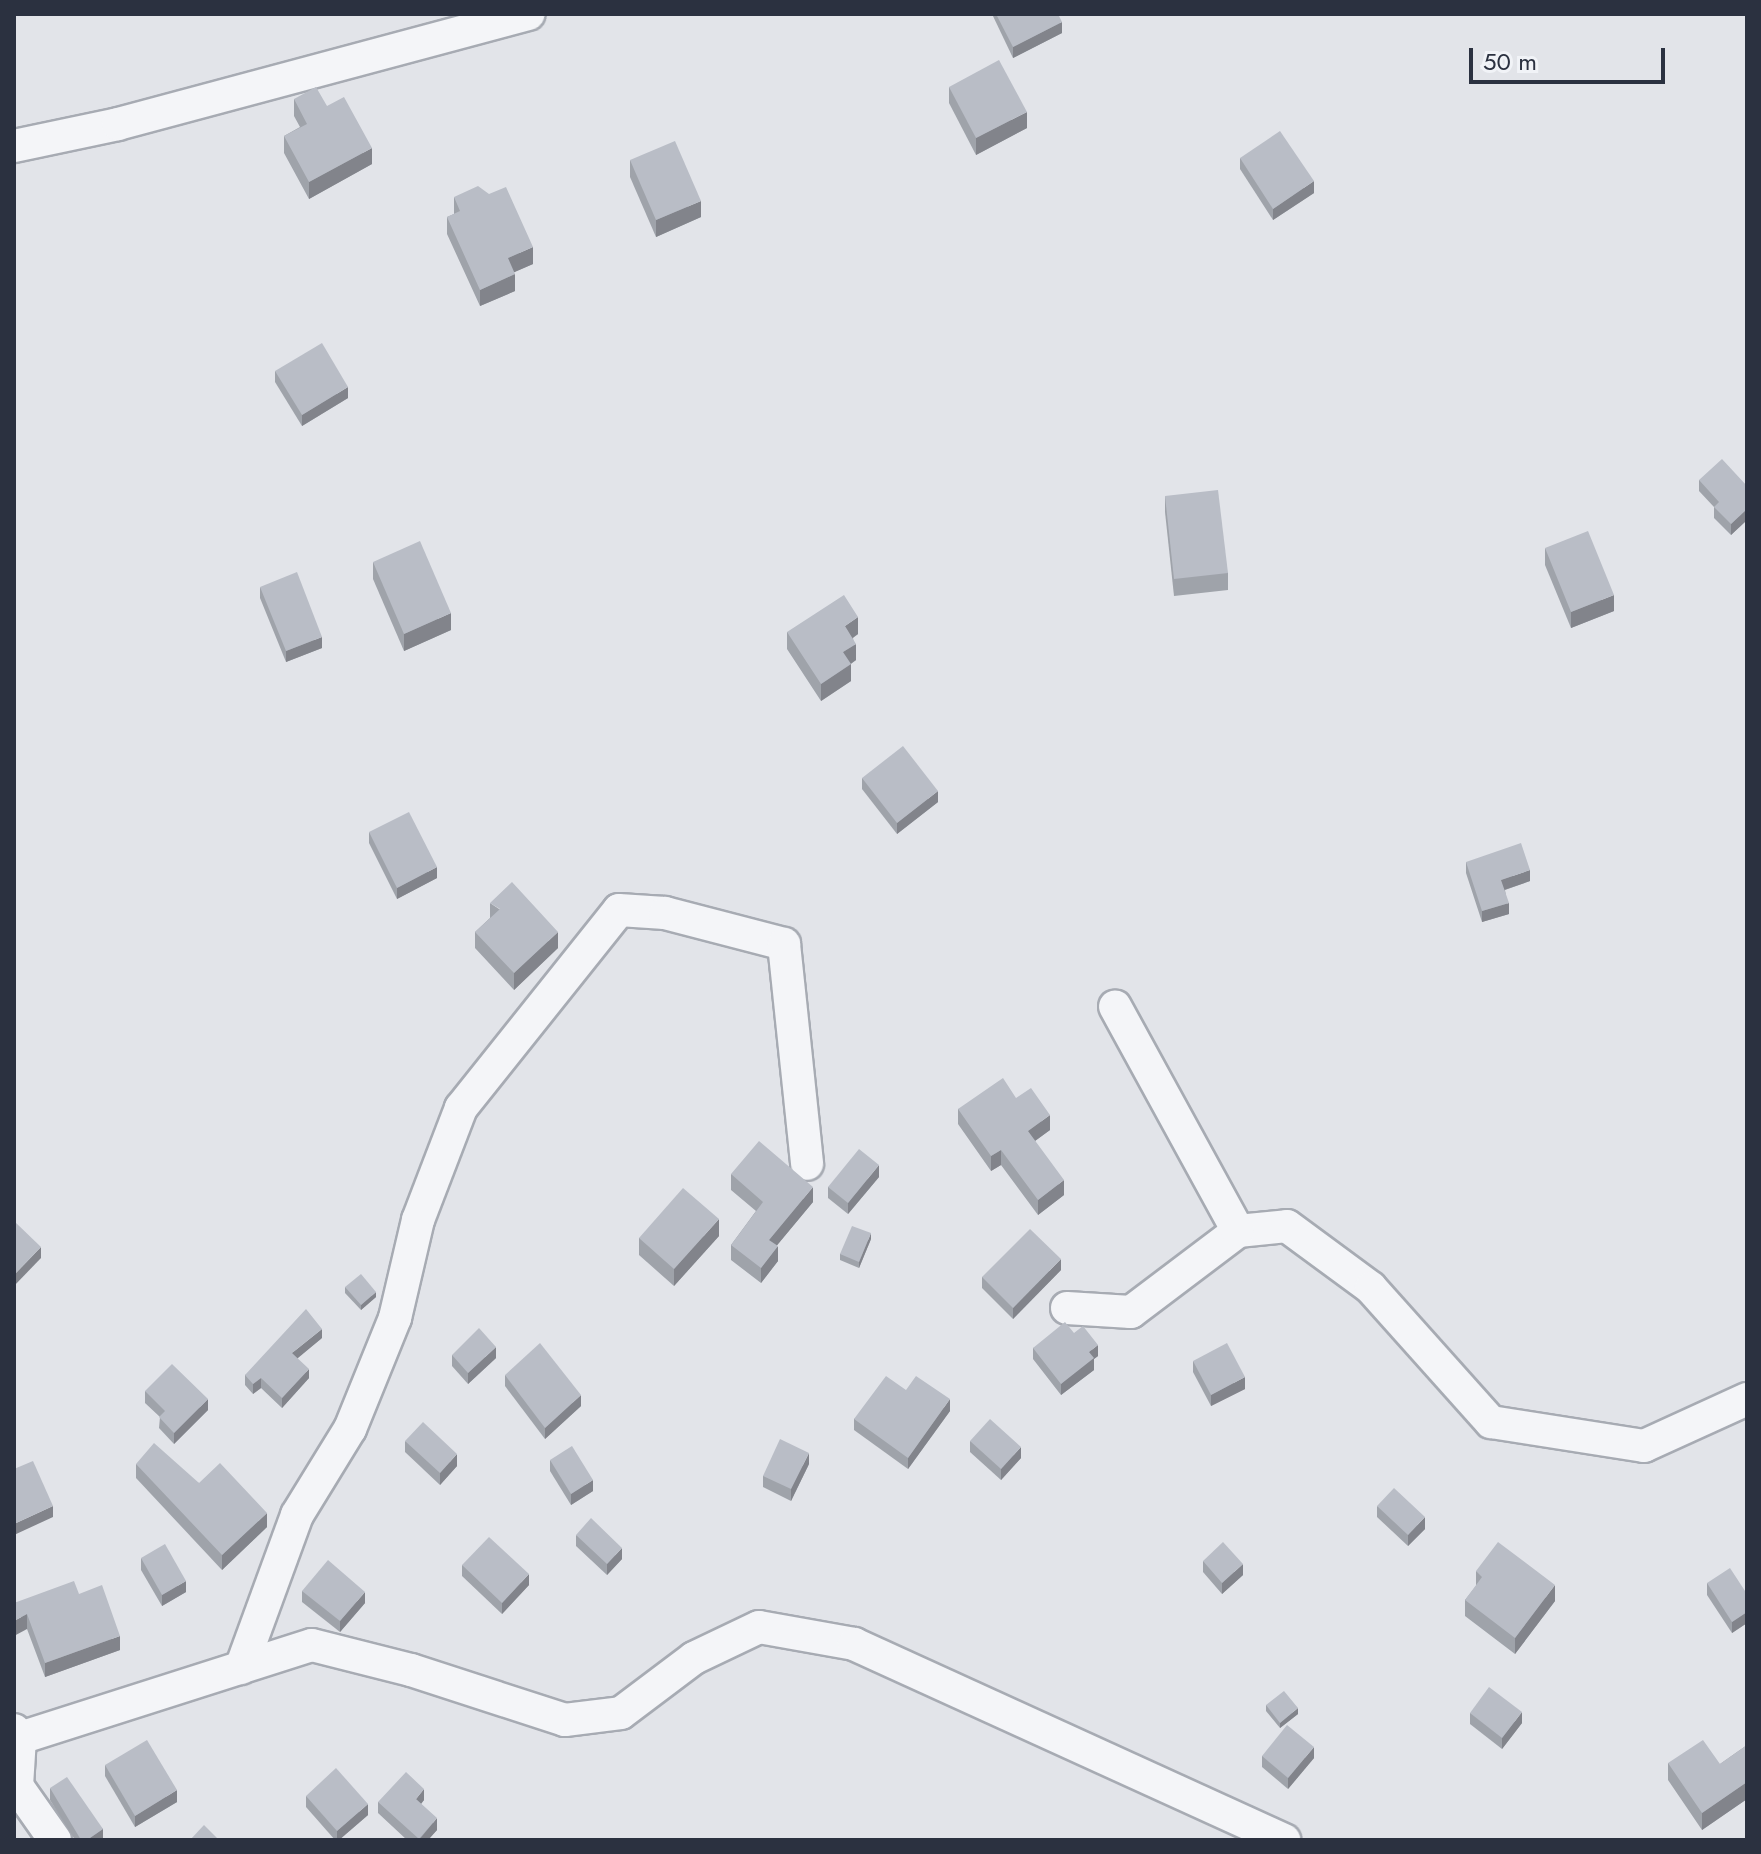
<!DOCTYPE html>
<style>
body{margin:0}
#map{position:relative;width:1761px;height:1854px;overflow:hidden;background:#e2e4e9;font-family:Jost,sans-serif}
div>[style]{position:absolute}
.roads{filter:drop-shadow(2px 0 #a7abb3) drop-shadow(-2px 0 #a7abb3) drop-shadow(0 2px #a7abb3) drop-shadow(0 -2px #a7abb3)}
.minor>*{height:32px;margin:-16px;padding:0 16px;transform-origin:16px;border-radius:16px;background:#f4f5f8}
.wall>*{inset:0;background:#9fa3aa}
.shaded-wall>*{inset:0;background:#82848b}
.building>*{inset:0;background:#b9bdc6}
span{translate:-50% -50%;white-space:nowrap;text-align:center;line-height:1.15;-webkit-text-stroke:6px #f1f3f7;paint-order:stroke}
.frame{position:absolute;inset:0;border:16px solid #2b3140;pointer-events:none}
.scale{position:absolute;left:1469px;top:48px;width:196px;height:36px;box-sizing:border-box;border:4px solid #2b3140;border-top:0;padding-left:10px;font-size:24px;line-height:28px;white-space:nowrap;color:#2b3140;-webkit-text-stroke:6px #f1f3f7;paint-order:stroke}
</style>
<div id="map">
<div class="roads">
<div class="minor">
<div style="left:14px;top:146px;width:106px;rotate:-11.9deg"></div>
<div style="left:118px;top:124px;width:425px;rotate:-15deg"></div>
<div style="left:1238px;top:1231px;width:49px;rotate:-5.8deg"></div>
<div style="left:1287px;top:1226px;width:104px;rotate:36.4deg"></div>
<div style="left:1371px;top:1288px;width:180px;rotate:48.2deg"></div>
<div style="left:1491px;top:1422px;width:155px;rotate:8.9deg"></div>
<div style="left:1644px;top:1446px;width:113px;rotate:-24.5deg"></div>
<div style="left:1067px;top:1308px;width:64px;rotate:3.6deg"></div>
<div style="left:1131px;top:1312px;width:134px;rotate:-37.1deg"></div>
<div style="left:1238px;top:1231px;width:256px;rotate:-118.7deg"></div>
<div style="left:241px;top:1668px;width:163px;rotate:-69.9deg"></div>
<div style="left:297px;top:1515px;width:101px;rotate:-58.4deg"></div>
<div style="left:350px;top:1429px;width:120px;rotate:-67.9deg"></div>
<div style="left:395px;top:1318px;width:101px;rotate:-76.8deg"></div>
<div style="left:418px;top:1220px;width:120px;rotate:-69deg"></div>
<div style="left:461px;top:1108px;width:253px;rotate:-51.4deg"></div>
<div style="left:619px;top:910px;width:46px;rotate:3.7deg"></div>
<div style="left:665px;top:913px;width:123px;rotate:14.6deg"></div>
<div style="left:784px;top:944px;width:221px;rotate:84deg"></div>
<div style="left:14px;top:1730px;width:10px;rotate:53deg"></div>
<div style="left:20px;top:1738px;width:306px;rotate:-17.7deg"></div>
<div style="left:312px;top:1645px;width:102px;rotate:14.2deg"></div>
<div style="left:411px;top:1670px;width:162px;rotate:18deg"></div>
<div style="left:565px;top:1720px;width:56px;rotate:-7.1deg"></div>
<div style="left:621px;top:1713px;width:91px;rotate:-37deg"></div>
<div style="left:694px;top:1658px;width:72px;rotate:-25.5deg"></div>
<div style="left:759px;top:1627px;width:97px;rotate:10.1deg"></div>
<div style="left:854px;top:1644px;width:473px;rotate:24.5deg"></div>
<div style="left:20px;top:1738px;width:48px;rotate:93.6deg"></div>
<div style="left:17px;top:1786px;width:66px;rotate:54.9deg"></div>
</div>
</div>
<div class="wall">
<div style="clip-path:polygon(992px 14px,1058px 14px,1062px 33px,1013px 58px)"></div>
<div style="clip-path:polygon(949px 87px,1027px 128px,976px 155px,949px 103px)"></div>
<div style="clip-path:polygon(294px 99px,327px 106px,372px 164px,309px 199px,284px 153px,284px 136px,300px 127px,294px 116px)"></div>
<div style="clip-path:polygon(1240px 158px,1314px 193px,1273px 220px,1240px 169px)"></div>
<div style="clip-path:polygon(630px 160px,701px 217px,656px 237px,630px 177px)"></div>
<div style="clip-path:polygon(454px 197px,533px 264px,514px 272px,515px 291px,480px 306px,447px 234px,447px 217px,454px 214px)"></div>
<div style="clip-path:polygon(275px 371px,348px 398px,302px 426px,275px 382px)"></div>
<div style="clip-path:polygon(1699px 480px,1747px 486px,1747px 520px,1731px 535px,1714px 518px,1714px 507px,1699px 491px)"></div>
<div style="clip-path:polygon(1165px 496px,1228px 573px,1228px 590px,1174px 596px,1165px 512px)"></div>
<div style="clip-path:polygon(1545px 548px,1614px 611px,1571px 628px,1545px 565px)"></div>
<div style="clip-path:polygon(373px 562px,451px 630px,404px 651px,373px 579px)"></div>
<div style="clip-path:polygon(260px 587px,322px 648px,286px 662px,260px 598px)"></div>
<div style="clip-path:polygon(787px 632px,858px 634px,853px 638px,856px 660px,851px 664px,851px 681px,821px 701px,787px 649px)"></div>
<div style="clip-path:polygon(862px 778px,938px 802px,897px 834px,862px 789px)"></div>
<div style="clip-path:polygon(369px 832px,437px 878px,397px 899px,369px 843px)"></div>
<div style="clip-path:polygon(1466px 862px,1530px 881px,1505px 890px,1509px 914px,1482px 922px,1466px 873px)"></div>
<div style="clip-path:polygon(490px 903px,558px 948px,514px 990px,475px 948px,475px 932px,490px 918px)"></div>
<div style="clip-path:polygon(1016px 1098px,1050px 1130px,1035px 1141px,1064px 1195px,1038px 1215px,1001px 1165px,991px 1171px,958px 1124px,958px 1109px)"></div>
<div style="clip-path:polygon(731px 1174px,813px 1202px,777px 1245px,778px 1261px,761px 1283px,731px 1260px,731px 1245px,756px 1211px,731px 1190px)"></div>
<div style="clip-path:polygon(879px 1177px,848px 1214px,828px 1198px,828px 1187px)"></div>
<div style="clip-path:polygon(719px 1236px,674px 1286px,639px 1255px,639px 1238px)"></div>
<div style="clip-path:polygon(871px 1239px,859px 1268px,840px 1260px,840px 1254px)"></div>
<div style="clip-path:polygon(1061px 1270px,1013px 1319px,982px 1288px,982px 1277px)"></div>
<div style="clip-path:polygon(345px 1287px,376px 1297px,361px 1310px,345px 1293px)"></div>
<div style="clip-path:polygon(1074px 1333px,1098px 1356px,1094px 1359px,1094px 1370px,1061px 1395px,1033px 1359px,1033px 1348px)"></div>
<div style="clip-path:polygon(322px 1338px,297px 1358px,309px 1378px,282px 1408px,261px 1388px,253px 1394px,245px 1385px,245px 1375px)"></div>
<div style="clip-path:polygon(452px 1355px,496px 1358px,468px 1384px,452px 1366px)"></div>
<div style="clip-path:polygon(1193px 1361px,1245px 1389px,1211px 1406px,1193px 1372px)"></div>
<div style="clip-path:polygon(505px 1375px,581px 1406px,545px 1439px,505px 1386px)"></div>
<div style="clip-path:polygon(906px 1390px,950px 1411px,908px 1469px,854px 1430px,854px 1419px)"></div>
<div style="clip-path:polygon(145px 1391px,208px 1410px,174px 1444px,159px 1428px,160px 1417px,145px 1403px)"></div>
<div style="clip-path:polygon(405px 1441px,457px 1466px,440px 1485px,405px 1452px)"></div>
<div style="clip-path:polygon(970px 1441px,1021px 1458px,1001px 1480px,970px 1452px)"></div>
<div style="clip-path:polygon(550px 1460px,593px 1491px,571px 1505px,550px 1471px)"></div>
<div style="clip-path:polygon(136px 1464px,199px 1483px,267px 1527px,222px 1570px,136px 1478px)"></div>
<div style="clip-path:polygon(809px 1464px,791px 1501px,763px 1487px,763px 1476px)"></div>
<div style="clip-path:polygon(1377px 1506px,1425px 1529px,1408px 1546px,1377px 1517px)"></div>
<div style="clip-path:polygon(576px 1535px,622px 1559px,607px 1575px,576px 1546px)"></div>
<div style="clip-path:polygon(141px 1558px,186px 1592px,162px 1606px,141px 1570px)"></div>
<div style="clip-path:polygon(1203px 1561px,1243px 1575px,1222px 1594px,1203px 1572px)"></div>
<div style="clip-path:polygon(462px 1565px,529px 1585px,502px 1614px,462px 1576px)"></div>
<div style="clip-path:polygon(1476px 1571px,1555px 1601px,1515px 1654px,1465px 1616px,1465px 1600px,1476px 1586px)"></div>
<div style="clip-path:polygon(1707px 1583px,1747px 1594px,1747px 1623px,1732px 1633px,1707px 1595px)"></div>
<div style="clip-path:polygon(302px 1591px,365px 1603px,340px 1632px,302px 1602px)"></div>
<div style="clip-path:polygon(79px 1594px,120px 1650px,45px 1677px,27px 1629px,14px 1603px)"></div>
<div style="clip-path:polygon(1266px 1705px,1298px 1714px,1280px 1728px,1266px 1711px)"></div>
<div style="clip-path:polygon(1470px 1713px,1522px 1723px,1502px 1749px,1470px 1724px)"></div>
<div style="clip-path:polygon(1747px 1745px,1747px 1799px,1702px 1830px,1668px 1780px,1668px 1763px,1720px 1764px)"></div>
<div style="clip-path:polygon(1262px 1756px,1314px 1758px,1288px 1789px,1262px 1767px)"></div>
<div style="clip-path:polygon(105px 1765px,177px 1802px,135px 1827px,105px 1776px)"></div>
<div style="clip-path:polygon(50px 1788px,103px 1829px,103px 1840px,75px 1840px,50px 1800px)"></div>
<div style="clip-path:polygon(306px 1796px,368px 1815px,339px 1840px,335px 1840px,306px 1807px)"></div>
<div style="clip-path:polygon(424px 1800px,421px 1804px,437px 1830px,428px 1840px,407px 1840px,378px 1813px,378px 1802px)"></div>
</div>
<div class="shaded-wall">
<div style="clip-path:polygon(1062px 22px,1062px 33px,1013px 58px,1013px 47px)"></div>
<div style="clip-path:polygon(1027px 112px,1027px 128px,976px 155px,976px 138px)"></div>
<div style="clip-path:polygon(372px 148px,372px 164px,309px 199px,309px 182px)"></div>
<div style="clip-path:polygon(1314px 181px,1314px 193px,1273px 220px,1273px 209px)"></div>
<div style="clip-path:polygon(701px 201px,701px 217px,656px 237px,656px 220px)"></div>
<div style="clip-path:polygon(533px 247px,533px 264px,508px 275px,508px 258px)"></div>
<div style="clip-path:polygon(515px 274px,515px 291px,480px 306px,480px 290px)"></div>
<div style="clip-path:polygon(348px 387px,348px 398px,302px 426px,302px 415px)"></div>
<div style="clip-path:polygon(1747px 509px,1747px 520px,1731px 535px,1731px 524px)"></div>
<div style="clip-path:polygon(1614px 595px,1614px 611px,1571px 628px,1571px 612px)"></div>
<div style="clip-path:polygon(451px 613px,451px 630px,404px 651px,404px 634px)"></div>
<div style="clip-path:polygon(858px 617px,858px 634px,845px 643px,845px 626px)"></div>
<div style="clip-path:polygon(322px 637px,322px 648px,286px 662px,286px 651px)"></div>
<div style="clip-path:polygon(856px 644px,856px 660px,843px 669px,843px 652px)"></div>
<div style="clip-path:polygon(851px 664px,851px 681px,821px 701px,821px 684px)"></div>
<div style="clip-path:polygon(938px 791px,938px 802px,897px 834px,897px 823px)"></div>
<div style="clip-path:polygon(437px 867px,437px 878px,397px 899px,397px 888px)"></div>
<div style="clip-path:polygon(1530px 870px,1530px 881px,1501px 891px,1501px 880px)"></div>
<div style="clip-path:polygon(1509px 903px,1509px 914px,1482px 922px,1482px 911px)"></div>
<div style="clip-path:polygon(558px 932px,558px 948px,514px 990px,514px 973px)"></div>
<div style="clip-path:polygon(1050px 1115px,1050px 1130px,1028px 1146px,1028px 1131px)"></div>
<div style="clip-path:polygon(1001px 1150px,1001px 1165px,991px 1171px,991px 1156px)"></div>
<div style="clip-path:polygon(879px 1165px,879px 1177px,848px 1214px,848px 1203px)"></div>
<div style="clip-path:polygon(1064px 1180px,1064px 1195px,1038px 1215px,1038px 1200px)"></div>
<div style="clip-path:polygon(813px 1187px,813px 1202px,769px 1255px,769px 1240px)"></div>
<div style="clip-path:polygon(719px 1219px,719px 1236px,674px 1286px,674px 1269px)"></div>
<div style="clip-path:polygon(871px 1233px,871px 1239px,859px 1268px,859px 1262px)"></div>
<div style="clip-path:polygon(778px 1246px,778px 1261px,761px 1283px,761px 1268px)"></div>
<div style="clip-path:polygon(41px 1247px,41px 1258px,14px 1286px,14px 1275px)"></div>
<div style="clip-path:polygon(1061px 1259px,1061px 1270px,1013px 1319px,1013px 1308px)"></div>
<div style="clip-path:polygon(376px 1292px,376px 1297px,361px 1310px,361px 1305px)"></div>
<div style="clip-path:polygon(322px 1329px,322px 1338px,292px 1363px,292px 1353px)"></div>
<div style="clip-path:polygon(1098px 1345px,1098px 1356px,1094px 1359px,1094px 1370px,1061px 1395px,1061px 1384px,1089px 1352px)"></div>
<div style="clip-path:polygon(496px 1347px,496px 1358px,468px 1384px,468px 1373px)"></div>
<div style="clip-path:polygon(309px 1369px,309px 1378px,282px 1408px,282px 1398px)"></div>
<div style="clip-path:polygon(1245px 1377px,1245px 1389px,1211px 1406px,1211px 1395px)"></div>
<div style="clip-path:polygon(261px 1378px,261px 1388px,253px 1394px,253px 1384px)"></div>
<div style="clip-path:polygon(581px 1395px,581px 1406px,545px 1439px,545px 1428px)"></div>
<div style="clip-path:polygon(208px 1399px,208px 1410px,174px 1444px,174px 1433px)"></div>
<div style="clip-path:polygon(950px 1399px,950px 1411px,908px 1469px,908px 1458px)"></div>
<div style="clip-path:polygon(1021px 1447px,1021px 1458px,1001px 1480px,1001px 1469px)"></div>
<div style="clip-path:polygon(809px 1453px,809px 1464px,791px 1501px,791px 1489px)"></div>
<div style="clip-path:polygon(457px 1454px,457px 1466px,440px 1485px,440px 1473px)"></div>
<div style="clip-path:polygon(593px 1480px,593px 1491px,571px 1505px,571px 1494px)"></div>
<div style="clip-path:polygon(53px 1506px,53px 1517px,14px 1535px,14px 1524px)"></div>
<div style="clip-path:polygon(267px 1513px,267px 1527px,222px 1570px,222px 1555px)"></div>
<div style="clip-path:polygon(1425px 1517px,1425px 1529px,1408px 1546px,1408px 1535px)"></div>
<div style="clip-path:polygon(622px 1548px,622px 1559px,607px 1575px,607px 1564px)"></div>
<div style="clip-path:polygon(1243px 1564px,1243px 1575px,1222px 1594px,1222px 1583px)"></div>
<div style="clip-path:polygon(529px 1574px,529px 1585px,502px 1614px,502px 1603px)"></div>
<div style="clip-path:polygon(186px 1581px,186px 1592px,162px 1606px,162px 1595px)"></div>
<div style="clip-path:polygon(1555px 1585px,1555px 1601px,1515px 1654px,1515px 1638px)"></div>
<div style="clip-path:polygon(365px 1592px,365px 1603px,340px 1632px,340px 1621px)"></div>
<div style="clip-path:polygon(1747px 1612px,1747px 1623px,1732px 1633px,1732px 1622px)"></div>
<div style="clip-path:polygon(27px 1614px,27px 1629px,14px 1636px,14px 1621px)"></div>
<div style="clip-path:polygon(120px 1636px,120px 1650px,45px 1677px,45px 1663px)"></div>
<div style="clip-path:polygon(1298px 1708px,1298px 1714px,1280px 1728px,1280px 1723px)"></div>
<div style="clip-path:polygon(1522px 1712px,1522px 1723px,1502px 1749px,1502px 1738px)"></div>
<div style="clip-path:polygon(1314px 1747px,1314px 1758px,1288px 1789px,1288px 1778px)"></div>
<div style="clip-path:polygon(1747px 1782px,1747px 1799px,1702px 1830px,1702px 1813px)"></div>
<div style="clip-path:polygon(424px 1789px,424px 1800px,416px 1810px,416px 1799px)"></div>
<div style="clip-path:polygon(177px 1790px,177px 1802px,135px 1827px,135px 1816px)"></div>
<div style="clip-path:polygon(368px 1804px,368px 1815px,339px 1840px,337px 1840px,337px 1831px)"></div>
<div style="clip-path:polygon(437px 1818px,437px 1830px,428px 1840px,419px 1840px)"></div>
<div style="clip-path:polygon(103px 1829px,103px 1840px,87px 1840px)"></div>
</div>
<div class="building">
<div style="clip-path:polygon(996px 14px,1058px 14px,1062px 22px,1013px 47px)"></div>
<div style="clip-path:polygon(999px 60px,1027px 112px,976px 138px,949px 87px)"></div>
<div style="clip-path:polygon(316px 87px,327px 106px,344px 97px,372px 148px,309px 182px,284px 136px,307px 124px,294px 99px)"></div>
<div style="clip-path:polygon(1280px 131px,1314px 181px,1273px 209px,1240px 158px)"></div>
<div style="clip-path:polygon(675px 141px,701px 201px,656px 220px,630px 160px)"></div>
<div style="clip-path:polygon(478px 186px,489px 194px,506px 187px,533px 247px,508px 258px,515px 274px,480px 290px,447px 217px,460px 211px,454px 197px)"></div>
<div style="clip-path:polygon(322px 343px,348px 387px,302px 415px,275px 371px)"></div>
<div style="clip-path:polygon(1722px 459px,1747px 486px,1747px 509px,1731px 524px,1714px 507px,1719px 502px,1699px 480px)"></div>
<div style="clip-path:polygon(1218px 490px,1228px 573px,1174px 579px,1165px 496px)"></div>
<div style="clip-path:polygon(1588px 531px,1614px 595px,1571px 612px,1545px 548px)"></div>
<div style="clip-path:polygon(420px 541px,451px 613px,404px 634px,373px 562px)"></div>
<div style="clip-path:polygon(297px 572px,322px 637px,286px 651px,260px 587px)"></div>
<div style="clip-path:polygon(844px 595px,858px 617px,845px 626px,856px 644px,843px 652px,851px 664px,821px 684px,787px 632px)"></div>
<div style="clip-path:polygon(903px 746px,938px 791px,897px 823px,862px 778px)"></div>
<div style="clip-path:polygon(409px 812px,437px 867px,397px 888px,369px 832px)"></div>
<div style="clip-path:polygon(1521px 843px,1530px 870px,1501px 880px,1509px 903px,1482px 911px,1466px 862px)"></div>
<div style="clip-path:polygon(512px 882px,558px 932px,514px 973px,475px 932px,500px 909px,490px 903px)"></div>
<div style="clip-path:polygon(1003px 1078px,1016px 1098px,1031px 1088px,1050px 1115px,1028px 1131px,1064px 1180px,1038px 1200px,1001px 1150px,991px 1156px,958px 1109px)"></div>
<div style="clip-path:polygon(759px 1141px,813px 1187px,769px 1240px,778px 1246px,761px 1268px,731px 1245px,763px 1202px,731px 1174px)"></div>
<div style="clip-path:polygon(859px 1149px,879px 1165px,848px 1203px,828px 1187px)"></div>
<div style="clip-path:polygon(683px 1188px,719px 1219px,674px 1269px,639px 1238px)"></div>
<div style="clip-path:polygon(14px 1221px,41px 1247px,14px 1275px)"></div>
<div style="clip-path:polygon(852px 1226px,871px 1233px,859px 1262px,840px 1254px)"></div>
<div style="clip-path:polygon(1030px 1229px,1061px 1259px,1013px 1308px,982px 1277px)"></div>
<div style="clip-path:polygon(361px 1274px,376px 1292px,361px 1305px,345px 1287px)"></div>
<div style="clip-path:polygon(306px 1309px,322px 1329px,292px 1353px,309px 1369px,282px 1398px,261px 1378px,253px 1384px,245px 1375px)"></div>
<div style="clip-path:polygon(1065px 1322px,1074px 1333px,1083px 1326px,1098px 1345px,1089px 1352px,1094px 1358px,1061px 1384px,1033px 1348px)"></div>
<div style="clip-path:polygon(479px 1328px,496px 1347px,468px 1373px,452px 1355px)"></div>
<div style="clip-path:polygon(540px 1343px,581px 1395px,545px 1428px,505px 1375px)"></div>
<div style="clip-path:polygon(1227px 1343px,1245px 1377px,1211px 1395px,1193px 1361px)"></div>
<div style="clip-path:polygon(172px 1364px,208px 1399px,174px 1433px,159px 1417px,165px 1411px,145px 1391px)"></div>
<div style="clip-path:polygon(886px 1376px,906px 1390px,916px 1376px,950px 1399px,908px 1458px,854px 1419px)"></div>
<div style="clip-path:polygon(990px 1419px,1021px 1447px,1001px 1469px,970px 1441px)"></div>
<div style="clip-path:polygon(423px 1422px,457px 1454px,440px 1473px,405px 1441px)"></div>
<div style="clip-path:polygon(780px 1439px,809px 1453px,791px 1489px,763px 1476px)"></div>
<div style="clip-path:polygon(154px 1443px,199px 1483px,220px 1463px,267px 1513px,222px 1555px,136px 1464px)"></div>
<div style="clip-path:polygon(572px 1446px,593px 1480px,571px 1494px,550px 1460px)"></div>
<div style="clip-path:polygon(33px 1461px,53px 1506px,14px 1524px,14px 1469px)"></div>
<div style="clip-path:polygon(1394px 1488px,1425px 1517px,1408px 1535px,1377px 1506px)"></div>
<div style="clip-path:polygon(591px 1518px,622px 1548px,607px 1564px,576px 1535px)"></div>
<div style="clip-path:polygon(489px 1537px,529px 1574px,502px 1603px,462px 1565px)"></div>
<div style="clip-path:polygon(1223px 1542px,1243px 1564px,1222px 1583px,1203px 1561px)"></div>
<div style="clip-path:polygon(1498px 1542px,1555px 1585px,1515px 1638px,1465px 1600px,1482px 1577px,1476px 1571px)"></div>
<div style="clip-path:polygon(165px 1544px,186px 1581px,162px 1595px,141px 1558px)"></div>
<div style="clip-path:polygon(328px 1560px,365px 1592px,340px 1621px,302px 1591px)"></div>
<div style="clip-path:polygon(1730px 1568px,1747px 1594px,1747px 1612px,1732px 1622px,1707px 1583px)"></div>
<div style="clip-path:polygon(74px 1581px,79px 1594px,102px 1585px,120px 1636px,45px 1663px,27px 1614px,14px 1621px,14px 1603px)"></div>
<div style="clip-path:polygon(1489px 1687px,1522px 1712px,1502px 1738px,1470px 1713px)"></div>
<div style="clip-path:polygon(1284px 1691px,1298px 1708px,1280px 1723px,1266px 1705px)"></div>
<div style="clip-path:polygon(1287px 1725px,1314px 1747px,1288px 1778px,1262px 1756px)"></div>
<div style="clip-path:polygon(147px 1740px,177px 1790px,135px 1816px,105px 1765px)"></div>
<div style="clip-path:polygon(1703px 1740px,1720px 1764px,1747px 1745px,1747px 1782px,1702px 1813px,1668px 1763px)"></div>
<div style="clip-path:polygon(336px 1768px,368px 1804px,337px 1831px,306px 1796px)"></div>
<div style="clip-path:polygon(406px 1772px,424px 1789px,416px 1799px,437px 1818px,419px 1839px,378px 1802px)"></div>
<div style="clip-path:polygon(67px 1777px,103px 1829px,87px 1840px,81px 1840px,50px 1788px)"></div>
<div style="clip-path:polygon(204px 1825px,219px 1840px,190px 1840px)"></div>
</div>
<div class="frame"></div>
<div class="scale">50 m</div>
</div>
